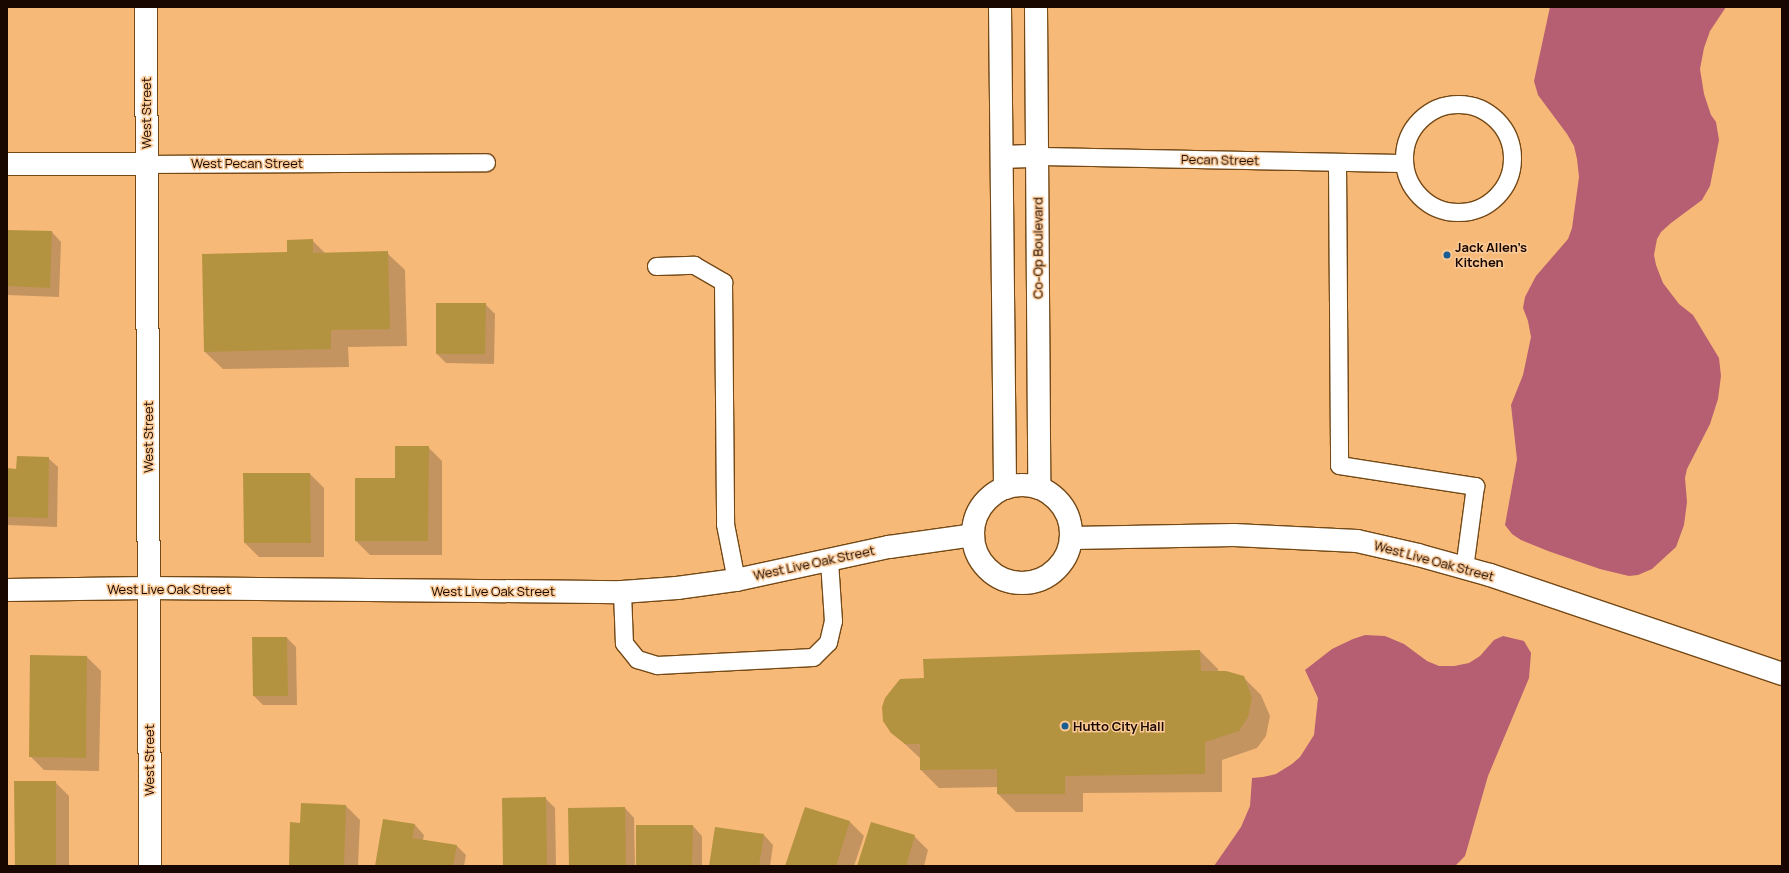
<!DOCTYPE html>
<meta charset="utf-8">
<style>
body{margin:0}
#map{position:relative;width:1789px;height:873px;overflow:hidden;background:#f6b978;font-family:Manrope,sans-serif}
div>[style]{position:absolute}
.water>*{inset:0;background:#b65e72}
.shadow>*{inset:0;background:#0003}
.building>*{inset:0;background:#b49340}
.roads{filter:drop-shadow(1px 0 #744916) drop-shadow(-1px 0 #744916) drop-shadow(0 1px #744916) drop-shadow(0 -1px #744916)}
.service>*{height:17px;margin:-8.5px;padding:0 8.5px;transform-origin:8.5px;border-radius:8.5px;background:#fff}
.service>.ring{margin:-8.5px;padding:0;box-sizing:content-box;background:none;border:17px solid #fff;border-radius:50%}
.minor>*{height:22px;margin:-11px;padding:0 11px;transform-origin:11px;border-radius:11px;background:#fff}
.minor>.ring{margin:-11px;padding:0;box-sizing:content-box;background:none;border:22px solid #fff;border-radius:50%}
.dots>*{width:11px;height:11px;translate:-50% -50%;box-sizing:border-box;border:2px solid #fbc996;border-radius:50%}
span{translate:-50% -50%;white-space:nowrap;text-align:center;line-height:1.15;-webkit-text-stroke:3px #fbc996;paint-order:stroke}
.street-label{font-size:13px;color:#170700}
.poi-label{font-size:13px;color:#170700;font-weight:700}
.left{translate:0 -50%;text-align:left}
.frame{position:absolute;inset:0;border:8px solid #170700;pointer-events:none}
</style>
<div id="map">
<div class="water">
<div style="clip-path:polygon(1550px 7px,1726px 7px,1710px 31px,1704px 48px,1700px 69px,1704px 94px,1711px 115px,1716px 122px,1719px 140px,1710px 186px,1702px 200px,1671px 223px,1661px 232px,1657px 239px,1654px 255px,1656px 265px,1663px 283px,1679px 304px,1693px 315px,1719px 358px,1721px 376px,1718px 399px,1710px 424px,1687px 469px,1685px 478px,1687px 502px,1684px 525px,1676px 547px,1652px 569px,1638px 575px,1629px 576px,1600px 569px,1548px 551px,1521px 540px,1512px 534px,1505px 525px,1517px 459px,1511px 405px,1523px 375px,1531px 337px,1528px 321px,1523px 308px,1525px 297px,1536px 276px,1568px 239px,1572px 228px,1579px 177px,1577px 159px,1574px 146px,1567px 134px,1538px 95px,1534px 81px)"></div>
<div style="clip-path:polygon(1365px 635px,1385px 636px,1404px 644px,1427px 661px,1439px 666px,1454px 666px,1469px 663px,1480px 656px,1494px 640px,1503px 636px,1524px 641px,1531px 653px,1529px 678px,1488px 776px,1465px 856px,1455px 866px,1214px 866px,1241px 827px,1250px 806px,1252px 778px,1263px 777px,1276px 774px,1292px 764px,1300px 757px,1314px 735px,1318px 698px,1305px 670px,1332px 649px,1353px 639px)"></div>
</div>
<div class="shadow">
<div style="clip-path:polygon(7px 231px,52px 232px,61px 242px,59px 297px,7px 295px)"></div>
<div style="clip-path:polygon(312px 240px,326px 254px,387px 253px,405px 270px,407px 346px,348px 347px,349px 367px,223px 369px,205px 352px,288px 253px)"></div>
<div style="clip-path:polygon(485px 304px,495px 314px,494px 364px,446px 363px,437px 354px)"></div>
<div style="clip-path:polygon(428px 447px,442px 461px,442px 555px,370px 555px,356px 541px,396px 479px)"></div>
<div style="clip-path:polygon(48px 458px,58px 467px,57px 527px,7px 525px,7px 469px,17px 470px)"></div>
<div style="clip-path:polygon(310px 474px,324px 488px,324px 557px,259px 557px,245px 543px)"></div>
<div style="clip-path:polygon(287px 638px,296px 647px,297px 705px,263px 705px,254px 696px)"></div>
<div style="clip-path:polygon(1200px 651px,1218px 669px,1218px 672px,1243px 677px,1261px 695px,1270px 716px,1266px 736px,1257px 748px,1222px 760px,1222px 792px,1083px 793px,1083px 812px,1016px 812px,998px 794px,998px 787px,939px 788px,921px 770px,921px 759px,892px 732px,925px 679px)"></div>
<div style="clip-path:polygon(87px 657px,101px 671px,99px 771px,44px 770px,30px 756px)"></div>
<div style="clip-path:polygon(55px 782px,69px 796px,69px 866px,16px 866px)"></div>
<div style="clip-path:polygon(545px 798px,555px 808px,556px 866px,504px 866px)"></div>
<div style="clip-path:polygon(346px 806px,360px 820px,358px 866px,290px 866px,301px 824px)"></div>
<div style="clip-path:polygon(625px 808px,634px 818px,635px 866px,570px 866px)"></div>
<div style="clip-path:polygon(805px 808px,850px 822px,864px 836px,854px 866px,786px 866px)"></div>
<div style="clip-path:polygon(415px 825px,424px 835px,423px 840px,457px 846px,466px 855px,464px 866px,376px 866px)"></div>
<div style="clip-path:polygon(693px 826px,702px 836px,702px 866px,637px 866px)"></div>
<div style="clip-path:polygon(764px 835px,773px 845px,770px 866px,710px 866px)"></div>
<div style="clip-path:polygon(914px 836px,928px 850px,924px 866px,858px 866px)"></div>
</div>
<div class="building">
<div style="clip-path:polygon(7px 230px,52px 231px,50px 288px,7px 286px)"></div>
<div style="clip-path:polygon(313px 239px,313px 253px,388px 251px,390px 329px,331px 330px,331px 349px,204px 352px,202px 254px,287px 252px,287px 240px)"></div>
<div style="clip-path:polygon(436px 303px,486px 303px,485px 354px,436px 354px)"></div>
<div style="clip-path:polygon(395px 446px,429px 446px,428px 541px,355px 541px,355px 478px,395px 478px)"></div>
<div style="clip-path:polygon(17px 456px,49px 457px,48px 518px,7px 517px,7px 468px,16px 469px)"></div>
<div style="clip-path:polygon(243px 473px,310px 473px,311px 543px,244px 543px)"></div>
<div style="clip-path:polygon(252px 637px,287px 637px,288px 696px,253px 696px)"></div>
<div style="clip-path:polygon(1200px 650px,1201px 671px,1226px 671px,1244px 676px,1252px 698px,1248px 717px,1239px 731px,1205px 742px,1205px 774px,1065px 776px,1065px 794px,997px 794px,997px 769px,920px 770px,920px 744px,905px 744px,891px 733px,883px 721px,882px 707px,885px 698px,900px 679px,924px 678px,923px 659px)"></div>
<div style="clip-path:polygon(30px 655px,87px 656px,86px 758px,29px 757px)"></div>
<div style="clip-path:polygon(14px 781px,56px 781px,56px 866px,15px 866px)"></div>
<div style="clip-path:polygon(546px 797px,547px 866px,503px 866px,502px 798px)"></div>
<div style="clip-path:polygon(301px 803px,346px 805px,344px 866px,289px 866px,290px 822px,300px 823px)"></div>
<div style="clip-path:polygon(625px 807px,626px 866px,569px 866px,568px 808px)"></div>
<div style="clip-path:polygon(805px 807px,850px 821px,836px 866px,785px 866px)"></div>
<div style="clip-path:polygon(383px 819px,415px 824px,412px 838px,457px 845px,453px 866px,375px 866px)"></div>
<div style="clip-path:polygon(871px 822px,915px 835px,906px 866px,857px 866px)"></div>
<div style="clip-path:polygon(636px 825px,693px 825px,692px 866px,636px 866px)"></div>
<div style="clip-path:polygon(715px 827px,764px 834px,759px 866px,709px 866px)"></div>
</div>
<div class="roads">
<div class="service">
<div class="ring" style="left:1404px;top:104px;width:91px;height:91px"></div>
<div style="left:1037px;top:156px;width:367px;rotate:1.1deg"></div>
<div style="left:1337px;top:162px;width:303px;rotate:89.6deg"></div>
<div style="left:1339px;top:465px;width:138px;rotate:8.8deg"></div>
<div style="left:1475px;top:486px;width:83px;rotate:97.6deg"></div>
<div style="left:146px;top:164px;width:340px;rotate:-0.3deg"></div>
<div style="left:656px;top:266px;width:38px;rotate:-2deg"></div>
<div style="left:694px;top:265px;width:34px;rotate:30deg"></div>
<div style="left:723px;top:282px;width:242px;rotate:89.5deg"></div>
<div style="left:725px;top:524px;width:57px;rotate:78.9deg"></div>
<div style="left:622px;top:592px;width:51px;rotate:87.8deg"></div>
<div style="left:624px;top:643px;width:21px;rotate:51deg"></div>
<div style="left:637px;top:659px;width:21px;rotate:17deg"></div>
<div style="left:657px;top:665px;width:156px;rotate:-2.9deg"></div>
<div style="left:813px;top:657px;width:21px;rotate:-45deg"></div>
<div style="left:828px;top:642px;width:22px;rotate:-77deg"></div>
<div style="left:833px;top:621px;width:60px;rotate:-93.8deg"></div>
</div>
<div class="minor">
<div style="left:146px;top:7px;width:859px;rotate:89.73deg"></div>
<div style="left:1000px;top:7px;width:481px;rotate:89.4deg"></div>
<div style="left:1036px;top:7px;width:481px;rotate:89.6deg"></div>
<div style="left:1002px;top:157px;width:35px;rotate:-2deg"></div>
<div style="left:7px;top:164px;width:139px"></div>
<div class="ring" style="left:973px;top:485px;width:76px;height:76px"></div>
<div style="left:1072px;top:538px;width:162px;rotate:-1.1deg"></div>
<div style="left:1234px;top:535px;width:123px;rotate:2.8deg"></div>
<div style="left:1357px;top:541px;width:63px;rotate:12.9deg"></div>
<div style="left:1418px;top:555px;width:75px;rotate:15.5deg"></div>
<div style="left:1490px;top:575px;width:308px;rotate:18.7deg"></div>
<div style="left:7px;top:590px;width:141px;rotate:-0.8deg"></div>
<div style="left:148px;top:588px;width:474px;rotate:0.5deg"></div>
<div style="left:622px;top:592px;width:55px;rotate:-4.2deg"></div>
<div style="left:677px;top:588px;width:60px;rotate:-7.7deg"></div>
<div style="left:736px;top:580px;width:157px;rotate:-12.2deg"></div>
<div style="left:889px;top:547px;width:85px;rotate:-8.1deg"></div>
</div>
</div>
<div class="dots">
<div style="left:1447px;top:255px;background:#195e93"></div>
<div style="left:1065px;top:726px;background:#195e93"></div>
</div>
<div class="street-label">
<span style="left:146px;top:113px;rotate:-90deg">West Street</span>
<span style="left:1220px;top:160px;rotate:1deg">Pecan Street</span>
<span style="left:247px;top:163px">West Pecan Street</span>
<span style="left:1038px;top:248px;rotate:-90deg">Co-Op Boulevard</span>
<span style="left:148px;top:437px;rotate:-90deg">West Street</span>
<span style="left:1434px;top:561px;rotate:15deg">West Live Oak Street</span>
<span style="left:814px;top:563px;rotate:-12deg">West Live Oak Street</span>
<span style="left:169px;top:589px">West Live Oak Street</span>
<span style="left:493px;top:591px">West Live Oak Street</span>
<span style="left:149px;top:760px;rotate:-90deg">West Street</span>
</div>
<div class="poi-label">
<span class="left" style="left:1455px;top:255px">Jack Allen’s<br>Kitchen</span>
<span class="left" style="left:1073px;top:726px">Hutto City Hall</span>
</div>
<div class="frame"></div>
</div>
